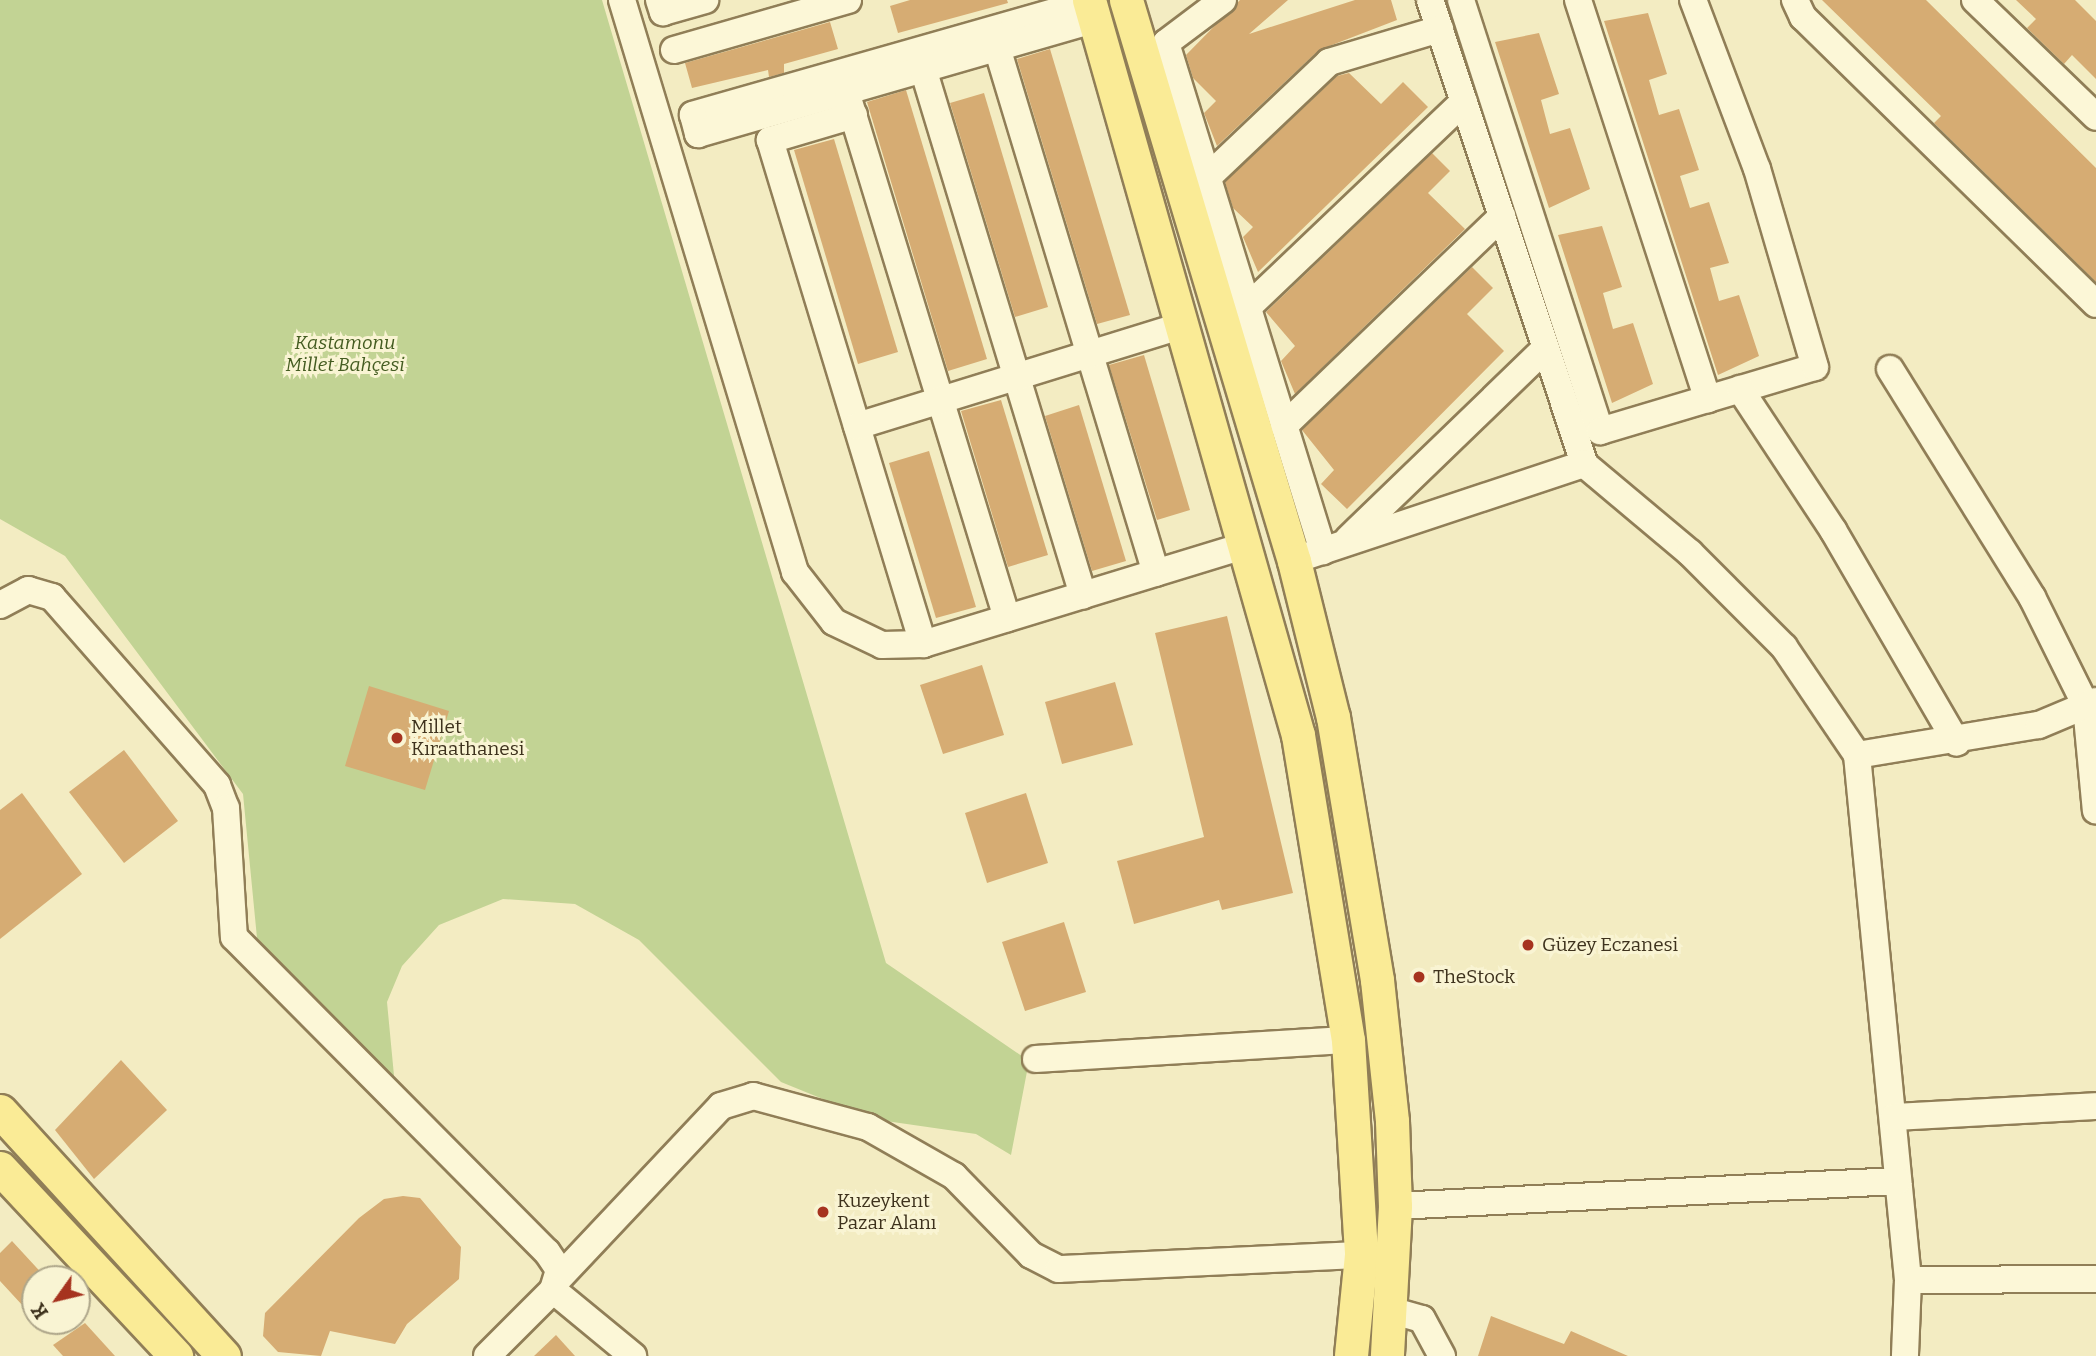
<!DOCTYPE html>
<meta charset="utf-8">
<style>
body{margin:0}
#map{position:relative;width:2096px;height:1356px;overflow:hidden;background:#f3ecc2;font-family:Bitter,serif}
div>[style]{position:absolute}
.green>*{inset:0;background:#c2d394}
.building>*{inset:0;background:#d6ac73}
.roads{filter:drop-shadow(2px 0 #907e57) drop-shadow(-2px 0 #907e57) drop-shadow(0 2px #907e57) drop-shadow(0 -2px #907e57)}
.minor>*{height:26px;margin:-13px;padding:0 13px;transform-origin:13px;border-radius:13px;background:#fcf7d7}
.major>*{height:33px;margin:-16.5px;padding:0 16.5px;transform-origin:16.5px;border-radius:16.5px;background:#faeb96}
.dots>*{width:19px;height:19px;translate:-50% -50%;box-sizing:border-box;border:4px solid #f9f4d3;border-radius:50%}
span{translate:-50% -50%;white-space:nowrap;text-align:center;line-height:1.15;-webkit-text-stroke:6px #f9f4d3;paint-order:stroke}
.park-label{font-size:19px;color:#445c21;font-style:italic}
.poi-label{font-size:19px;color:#3e321d}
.left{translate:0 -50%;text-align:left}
.north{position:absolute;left:21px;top:1265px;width:70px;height:70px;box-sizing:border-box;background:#f9f4d3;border:2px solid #aea68a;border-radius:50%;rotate:236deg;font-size:19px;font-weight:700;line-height:28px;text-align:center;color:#3e321d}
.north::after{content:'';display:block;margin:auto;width:24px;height:32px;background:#a6331f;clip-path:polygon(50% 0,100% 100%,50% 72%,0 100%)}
</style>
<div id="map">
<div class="green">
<div style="clip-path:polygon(0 0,602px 0,886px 963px,1029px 1061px,1011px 1155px,976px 1134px,872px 1119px,781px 1082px,639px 940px,575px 904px,503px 899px,439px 925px,402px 966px,387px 1002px,395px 1086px,257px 938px,243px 794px,65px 556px,0 519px)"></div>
</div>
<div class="building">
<div style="clip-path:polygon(910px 0,1007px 0,1008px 3px,898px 33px,890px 6px)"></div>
<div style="clip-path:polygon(1240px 0,1288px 0,1249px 34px,1355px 0,1391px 0,1397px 20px,1319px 50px,1217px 146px,1204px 113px,1216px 101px,1193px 78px,1186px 55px)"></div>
<div style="clip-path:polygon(1822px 0,1926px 0,2096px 168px,2096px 282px,1934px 123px,1941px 116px)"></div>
<div style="clip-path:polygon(2016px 0,2075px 0,2096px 21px,2096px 79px,2072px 55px,2064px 64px,2027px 28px,2036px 19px)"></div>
<div style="clip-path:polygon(1648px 13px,1667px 74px,1649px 80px,1659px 115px,1679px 109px,1699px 170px,1680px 176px,1690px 208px,1709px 202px,1729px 263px,1710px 268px,1719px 301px,1739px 295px,1759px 356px,1718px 375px,1604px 21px)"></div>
<div style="clip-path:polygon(830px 22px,838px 49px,784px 64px,784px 73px,769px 77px,768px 70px,692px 88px,685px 63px)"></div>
<div style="clip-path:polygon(1539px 33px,1559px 94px,1541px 100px,1550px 134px,1570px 128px,1590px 189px,1549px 208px,1495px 42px)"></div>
<div style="clip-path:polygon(1050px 49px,1130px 315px,1097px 324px,1017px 59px)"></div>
<div style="clip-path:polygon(1349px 73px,1381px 104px,1403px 82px,1428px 107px,1258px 272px,1243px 237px,1253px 227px,1233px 208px,1225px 182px,1337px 76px)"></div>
<div style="clip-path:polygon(906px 90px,987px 359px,948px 371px,867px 102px)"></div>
<div style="clip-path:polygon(984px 93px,1048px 307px,1015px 317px,950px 103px)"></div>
<div style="clip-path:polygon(834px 139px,898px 352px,858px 364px,794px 150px)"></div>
<div style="clip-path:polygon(1432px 153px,1450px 171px,1428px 193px,1465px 229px,1295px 394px,1281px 361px,1295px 346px,1266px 312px)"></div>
<div style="clip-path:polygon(1602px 226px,1622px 287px,1603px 293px,1613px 329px,1633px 323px,1653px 384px,1612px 403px,1558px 235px)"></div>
<div style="clip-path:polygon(1472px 267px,1493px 288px,1467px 314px,1504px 351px,1347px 509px,1321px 484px,1334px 470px,1302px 430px)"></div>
<div style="clip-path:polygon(1144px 355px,1190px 510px,1157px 520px,1109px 365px)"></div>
<div style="clip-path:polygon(1001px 400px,1048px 555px,1008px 567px,961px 411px)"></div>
<div style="clip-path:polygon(1079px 405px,1126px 561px,1092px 571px,1045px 416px)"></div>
<div style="clip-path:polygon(929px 451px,976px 607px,936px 618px,889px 463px)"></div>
<div style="clip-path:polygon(1227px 616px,1293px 893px,1222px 910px,1219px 900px,1134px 924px,1117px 861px,1204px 837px,1155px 633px)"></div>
<div style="clip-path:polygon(982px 665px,1004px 735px,943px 754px,920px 685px)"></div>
<div style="clip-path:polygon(1115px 682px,1133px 745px,1062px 764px,1045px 702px)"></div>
<div style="clip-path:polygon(369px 686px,449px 711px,425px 790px,345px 766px)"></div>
<div style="clip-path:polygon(124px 750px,178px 821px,124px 863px,69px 792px)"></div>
<div style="clip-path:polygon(22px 793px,82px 874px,0 939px,0 810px)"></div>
<div style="clip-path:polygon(1026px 793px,1048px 863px,987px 883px,965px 813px)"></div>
<div style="clip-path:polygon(1064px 922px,1086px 992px,1025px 1011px,1002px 942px)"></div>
<div style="clip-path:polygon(121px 1060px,167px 1110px,94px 1179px,55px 1130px)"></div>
<div style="clip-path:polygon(403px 1196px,420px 1198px,461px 1247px,459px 1279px,407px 1324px,395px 1344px,330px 1331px,321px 1356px,278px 1352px,263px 1336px,265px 1313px,359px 1218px,384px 1199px)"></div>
<div style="clip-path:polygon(12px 1241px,47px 1279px,35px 1279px,35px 1319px,0 1281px,0 1253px)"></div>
<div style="clip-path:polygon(1491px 1316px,1564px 1344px,1571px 1331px,1628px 1356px,1478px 1356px)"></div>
<div style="clip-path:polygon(85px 1323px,115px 1356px,63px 1356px,53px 1345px)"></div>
<div style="clip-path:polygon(556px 1335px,575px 1356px,534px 1356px)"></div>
</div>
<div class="roads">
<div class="minor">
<div style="left:622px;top:0;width:598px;rotate:73.17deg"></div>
<div style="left:795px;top:572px;width:63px;rotate:52deg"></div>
<div style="left:834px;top:622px;width:53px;rotate:25.6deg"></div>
<div style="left:882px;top:645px;width:41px;rotate:-1.4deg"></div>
<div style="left:923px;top:644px;width:339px;rotate:-17deg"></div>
<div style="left:659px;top:0;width:13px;rotate:72deg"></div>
<div style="left:663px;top:12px;width:44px;rotate:-15.9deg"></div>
<div style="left:1223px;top:0;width:71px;rotate:143deg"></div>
<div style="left:1166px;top:43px;width:532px;rotate:72.83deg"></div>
<div style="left:1430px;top:0;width:489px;rotate:71.6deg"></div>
<div style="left:1584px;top:464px;width:138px;rotate:40deg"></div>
<div style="left:1690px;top:553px;width:133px;rotate:45deg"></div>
<div style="left:1784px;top:647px;width:130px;rotate:55.9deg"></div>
<div style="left:1857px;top:755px;width:527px;rotate:84.45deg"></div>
<div style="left:1908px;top:1280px;width:76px;rotate:92.3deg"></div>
<div style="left:1461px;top:0;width:453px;rotate:72.1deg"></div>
<div style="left:1600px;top:431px;width:224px;rotate:-16.6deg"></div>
<div style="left:1815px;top:367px;width:206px;rotate:-106.3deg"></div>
<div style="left:1757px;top:169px;width:181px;rotate:-110.7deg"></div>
<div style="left:1578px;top:0;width:420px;rotate:72deg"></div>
<div style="left:1795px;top:0;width:19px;rotate:65deg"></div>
<div style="left:1803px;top:17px;width:410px;rotate:44.4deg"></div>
<div style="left:1975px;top:0;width:168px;rotate:44deg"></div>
<div style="left:1089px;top:2px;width:412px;rotate:164.1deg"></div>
<div style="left:693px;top:115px;width:20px;rotate:75deg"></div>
<div style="left:698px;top:134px;width:412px;rotate:-16.1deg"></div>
<div style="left:992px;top:31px;width:566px;rotate:73.17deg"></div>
<div style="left:674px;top:50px;width:181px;rotate:-16deg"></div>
<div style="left:918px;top:52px;width:568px;rotate:73.1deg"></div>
<div style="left:848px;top:98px;width:544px;rotate:73deg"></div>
<div style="left:854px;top:115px;width:88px;rotate:163.4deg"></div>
<div style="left:770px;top:140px;width:527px;rotate:73.11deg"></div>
<div style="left:1208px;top:177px;width:167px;rotate:-43.5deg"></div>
<div style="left:1329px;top:62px;width:116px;rotate:-16.6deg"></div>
<div style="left:1248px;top:307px;width:298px;rotate:-43.6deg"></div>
<div style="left:1890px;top:369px;width:269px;rotate:58.1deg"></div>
<div style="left:2032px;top:597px;width:122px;rotate:63.6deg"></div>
<div style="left:2086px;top:706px;width:105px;rotate:84.6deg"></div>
<div style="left:1740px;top:389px;width:169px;rotate:56.6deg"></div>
<div style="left:1833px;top:530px;width:246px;rotate:59.8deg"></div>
<div style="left:857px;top:426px;width:341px;rotate:-17.2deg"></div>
<div style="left:1284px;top:426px;width:303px;rotate:-43.9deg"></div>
<div style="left:1348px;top:539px;width:275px;rotate:-44deg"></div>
<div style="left:1307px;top:556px;width:292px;rotate:-18.4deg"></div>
<div style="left:0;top:605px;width:32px;rotate:-28deg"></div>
<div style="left:28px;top:590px;width:25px;rotate:16deg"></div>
<div style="left:52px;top:597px;width:250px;rotate:48.7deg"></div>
<div style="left:217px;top:785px;width:25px;rotate:69deg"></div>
<div style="left:226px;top:808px;width:129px;rotate:86.5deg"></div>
<div style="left:234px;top:937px;width:444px;rotate:45.2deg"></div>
<div style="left:547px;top:1252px;width:22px;rotate:56deg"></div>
<div style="left:559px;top:1270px;width:21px;rotate:107deg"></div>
<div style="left:1857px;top:755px;width:184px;rotate:-9.4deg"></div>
<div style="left:2039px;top:725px;width:62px;rotate:-22.8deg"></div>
<div style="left:1036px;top:1059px;width:313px;rotate:-3.5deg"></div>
<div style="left:1894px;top:1117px;width:202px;rotate:-3.1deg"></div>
<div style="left:1395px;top:1206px;width:504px;rotate:-2.85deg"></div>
<div style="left:559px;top:1278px;width:236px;rotate:-46.7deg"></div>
<div style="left:721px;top:1106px;width:34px;rotate:-17deg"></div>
<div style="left:753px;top:1096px;width:119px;rotate:15.1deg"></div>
<div style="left:868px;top:1127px;width:99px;rotate:29.7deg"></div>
<div style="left:954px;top:1176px;width:110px;rotate:45.7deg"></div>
<div style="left:1031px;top:1255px;width:31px;rotate:27deg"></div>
<div style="left:1059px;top:1269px;width:302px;rotate:-2.7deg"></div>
<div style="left:1908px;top:1280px;width:188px;rotate:-0.3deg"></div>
<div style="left:1390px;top:1310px;width:33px;rotate:16deg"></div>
<div style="left:1422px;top:1319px;width:42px;rotate:61.6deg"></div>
<div style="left:487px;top:1356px;width:93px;rotate:-45deg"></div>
<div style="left:553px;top:1290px;width:104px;rotate:39.5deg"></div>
</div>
<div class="major">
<div style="left:1089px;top:0;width:764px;rotate:74.13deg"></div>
<div style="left:1298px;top:735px;width:309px;rotate:80.7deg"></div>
<div style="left:1348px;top:1040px;width:215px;rotate:86.5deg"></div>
<div style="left:1361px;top:1255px;width:101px;rotate:95.7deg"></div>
<div style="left:1126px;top:0;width:586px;rotate:73.33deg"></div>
<div style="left:1294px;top:561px;width:161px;rotate:76deg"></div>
<div style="left:1333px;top:717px;width:267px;rotate:80.5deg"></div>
<div style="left:1377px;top:980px;width:142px;rotate:83.9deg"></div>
<div style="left:1392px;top:1121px;width:85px;rotate:88deg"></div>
<div style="left:1395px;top:1206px;width:150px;rotate:93.1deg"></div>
<div style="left:0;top:1111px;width:332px;rotate:47.6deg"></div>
<div style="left:0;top:1168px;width:258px;rotate:46.9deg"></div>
</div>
</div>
<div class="dots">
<div style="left:397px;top:738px;background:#a6331f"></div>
<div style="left:1528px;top:945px;background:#a6331f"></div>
<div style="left:1419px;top:977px;background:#a6331f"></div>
<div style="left:823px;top:1212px;background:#a6331f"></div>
</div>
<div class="park-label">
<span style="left:345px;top:354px">Kastamonu<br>Millet Bahçesi</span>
</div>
<div class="poi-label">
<span class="left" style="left:411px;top:738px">Millet<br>Kıraathanesi</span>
<span class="left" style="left:1542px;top:945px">Güzey Eczanesi</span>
<span class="left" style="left:1433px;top:977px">TheStock</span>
<span class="left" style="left:837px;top:1212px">Kuzeykent<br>Pazar Alanı</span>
</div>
<div class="north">K</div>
</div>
